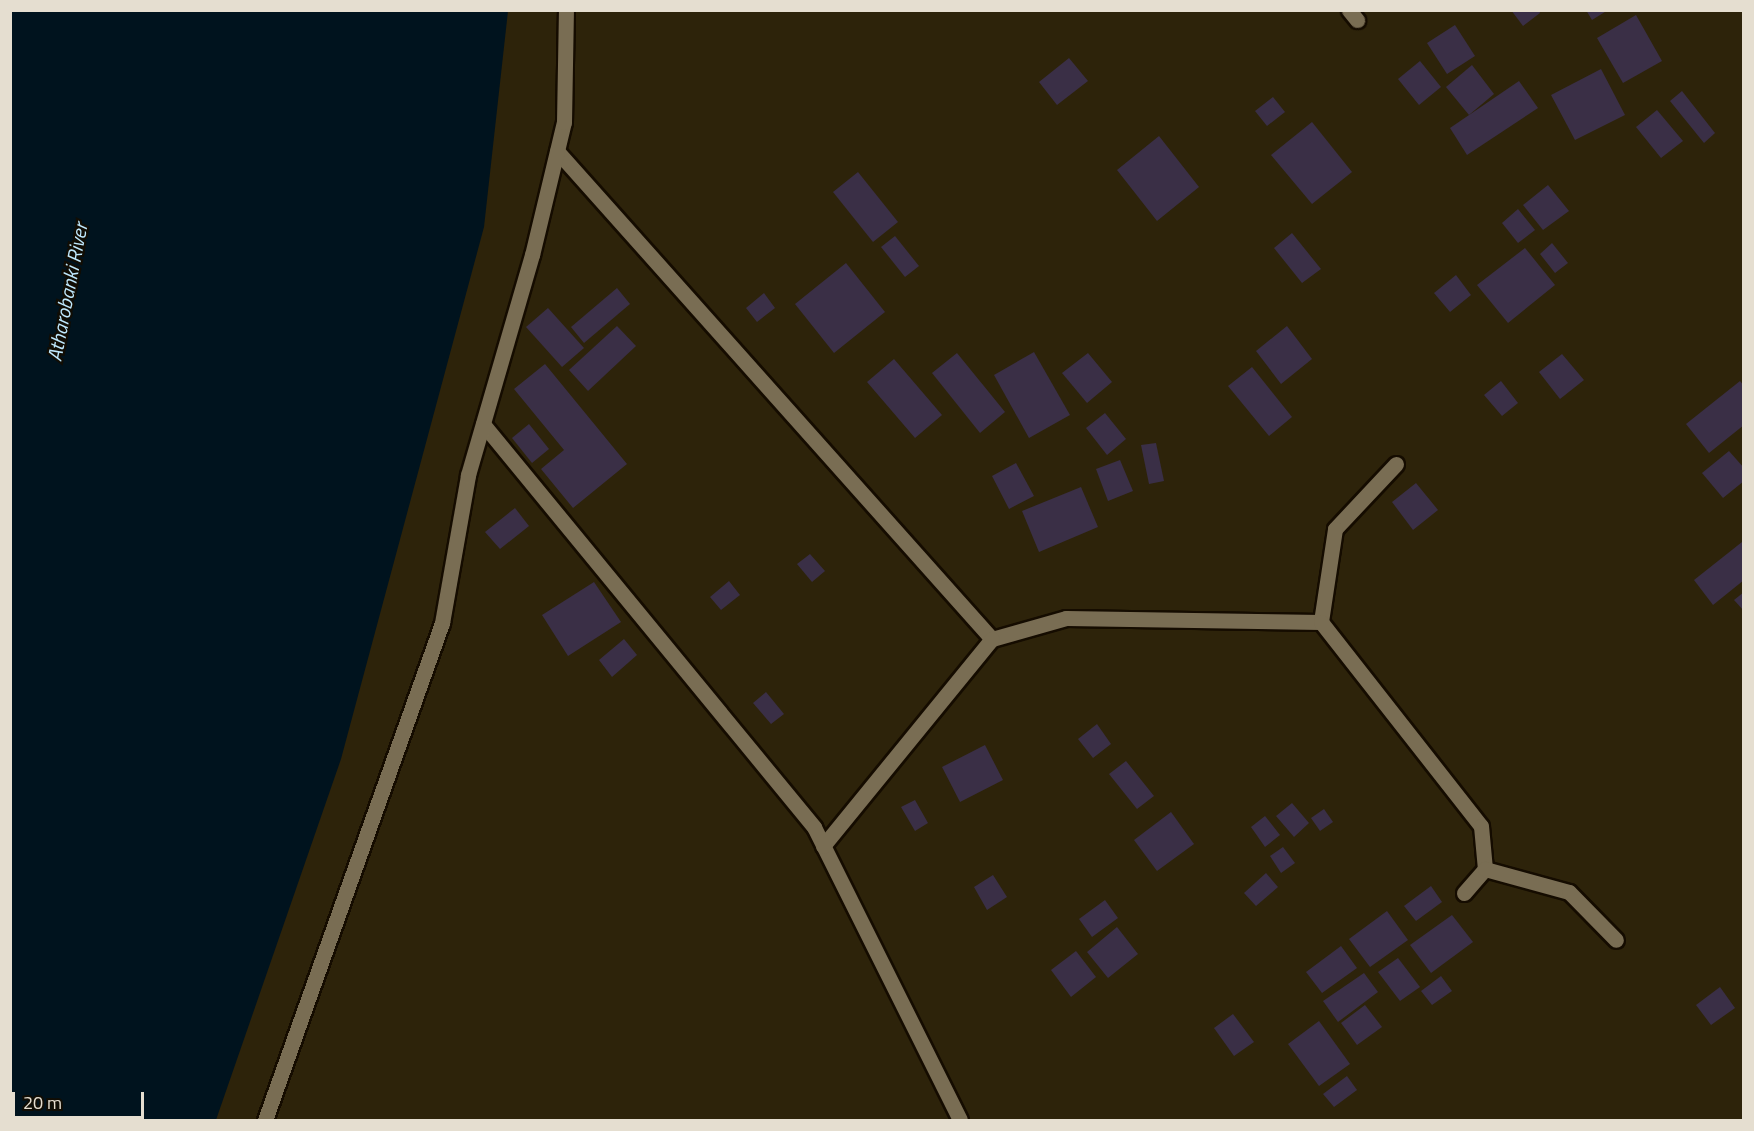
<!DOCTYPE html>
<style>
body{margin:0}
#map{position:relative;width:1754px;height:1131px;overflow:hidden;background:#2d230a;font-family:"Titillium Web",sans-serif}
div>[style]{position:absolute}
.water>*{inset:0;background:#00131e}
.building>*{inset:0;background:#3a2f46}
.roads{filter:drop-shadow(2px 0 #150c00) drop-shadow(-2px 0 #150c00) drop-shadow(0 2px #150c00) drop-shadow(0 -2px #150c00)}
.minor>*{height:15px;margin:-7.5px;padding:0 7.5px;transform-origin:7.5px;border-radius:7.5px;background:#796d53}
span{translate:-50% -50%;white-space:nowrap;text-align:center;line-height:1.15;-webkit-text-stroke:4.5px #110d04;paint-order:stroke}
.water-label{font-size:20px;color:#bfe8fd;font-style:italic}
.frame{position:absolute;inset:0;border:12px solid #e5ded0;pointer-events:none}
.scale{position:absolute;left:12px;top:1092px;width:132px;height:27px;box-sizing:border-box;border:3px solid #e5ded0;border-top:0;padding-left:8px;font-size:18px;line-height:21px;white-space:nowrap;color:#e5ded0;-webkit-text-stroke:4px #110d04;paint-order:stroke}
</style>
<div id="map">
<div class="water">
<div style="clip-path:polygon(10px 11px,508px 11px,484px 227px,341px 759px,216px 1120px,11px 1120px)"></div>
</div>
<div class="building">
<div style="clip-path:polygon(1511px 10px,1539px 10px,1540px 13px,1523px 26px)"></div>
<div style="clip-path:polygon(1586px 10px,1608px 10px,1592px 20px)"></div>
<div style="clip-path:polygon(1636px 15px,1662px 61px,1623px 83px,1597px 38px)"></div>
<div style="clip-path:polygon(1455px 25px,1475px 56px,1447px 74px,1427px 43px)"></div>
<div style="clip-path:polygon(1069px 58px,1088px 81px,1057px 105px,1039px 82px)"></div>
<div style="clip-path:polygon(1420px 61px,1441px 87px,1419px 105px,1398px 79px)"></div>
<div style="clip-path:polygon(1472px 65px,1494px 94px,1469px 115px,1446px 87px)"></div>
<div style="clip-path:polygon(1601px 69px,1625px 115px,1575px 140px,1551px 95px)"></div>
<div style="clip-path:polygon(1519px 81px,1538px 108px,1467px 155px,1450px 128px)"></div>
<div style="clip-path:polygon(1682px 91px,1715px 133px,1704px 143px,1670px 101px)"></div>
<div style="clip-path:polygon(1273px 97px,1285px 112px,1267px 126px,1255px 111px)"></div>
<div style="clip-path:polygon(1657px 110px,1683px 141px,1661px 158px,1636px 127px)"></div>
<div style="clip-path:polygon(1312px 122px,1352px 172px,1312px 204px,1271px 155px)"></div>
<div style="clip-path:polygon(1159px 136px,1199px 187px,1157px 221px,1117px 170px)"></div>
<div style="clip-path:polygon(858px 172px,898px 222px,873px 242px,833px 192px)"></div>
<div style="clip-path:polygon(1548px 185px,1569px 211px,1543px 230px,1523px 205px)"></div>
<div style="clip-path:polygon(1518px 209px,1535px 230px,1518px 243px,1502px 223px)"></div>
<div style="clip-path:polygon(1292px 233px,1321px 269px,1302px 283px,1274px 248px)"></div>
<div style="clip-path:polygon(895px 236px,919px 266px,905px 277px,881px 247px)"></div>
<div style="clip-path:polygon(1552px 243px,1568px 263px,1555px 273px,1540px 254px)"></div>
<div style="clip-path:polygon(1525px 248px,1555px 285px,1508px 323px,1477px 285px)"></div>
<div style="clip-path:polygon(846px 263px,885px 312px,834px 353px,795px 304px)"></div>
<div style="clip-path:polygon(1456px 275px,1471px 295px,1450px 312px,1434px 293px)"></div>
<div style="clip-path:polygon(617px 288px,630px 304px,584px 343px,571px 327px)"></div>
<div style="clip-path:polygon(764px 293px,775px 308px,757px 322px,746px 308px)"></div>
<div style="clip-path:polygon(548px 308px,584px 348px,562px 367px,526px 327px)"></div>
<div style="clip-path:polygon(617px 326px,636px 346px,588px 391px,569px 370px)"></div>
<div style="clip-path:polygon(1287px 326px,1312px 359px,1281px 384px,1256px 351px)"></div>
<div style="clip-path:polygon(1034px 352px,1070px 415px,1029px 438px,994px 375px)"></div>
<div style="clip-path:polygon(957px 353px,1005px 412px,980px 433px,932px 373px)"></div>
<div style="clip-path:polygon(1088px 353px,1112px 382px,1087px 403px,1062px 373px)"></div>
<div style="clip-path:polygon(1562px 354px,1584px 380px,1560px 399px,1539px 372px)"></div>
<div style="clip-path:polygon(894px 359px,942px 415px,915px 438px,867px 382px)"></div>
<div style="clip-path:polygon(545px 364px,627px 464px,573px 508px,541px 469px,564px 450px,514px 389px)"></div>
<div style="clip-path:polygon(1252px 367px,1292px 417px,1269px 436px,1228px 386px)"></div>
<div style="clip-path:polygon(1501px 381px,1518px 403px,1502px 416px,1484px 395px)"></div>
<div style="clip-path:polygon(1740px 381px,1744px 386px,1744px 425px,1709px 453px,1686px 424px)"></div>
<div style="clip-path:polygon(1105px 413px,1126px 439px,1107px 455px,1086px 428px)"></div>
<div style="clip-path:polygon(529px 424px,549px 449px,532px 463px,512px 438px)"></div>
<div style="clip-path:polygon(1156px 443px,1164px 481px,1149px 484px,1141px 445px)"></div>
<div style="clip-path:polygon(1729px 451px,1744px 468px,1744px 481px,1723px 498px,1702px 473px)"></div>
<div style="clip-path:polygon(1120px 460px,1133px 491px,1108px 501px,1096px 469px)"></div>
<div style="clip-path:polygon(1016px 463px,1034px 496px,1009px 509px,992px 476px)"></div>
<div style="clip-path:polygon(1416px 483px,1438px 510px,1413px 530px,1392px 502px)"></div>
<div style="clip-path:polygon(1081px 487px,1098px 527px,1039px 552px,1022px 511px)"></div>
<div style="clip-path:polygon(515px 508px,529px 526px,500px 549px,485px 532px)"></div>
<div style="clip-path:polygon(1742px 542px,1744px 580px,1713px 605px,1694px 580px)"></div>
<div style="clip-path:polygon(810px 554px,825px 571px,812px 582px,797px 564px)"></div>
<div style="clip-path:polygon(729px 581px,740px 595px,721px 610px,710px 597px)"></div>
<div style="clip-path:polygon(594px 582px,621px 622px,568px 656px,542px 615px)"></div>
<div style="clip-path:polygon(1744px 592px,1744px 611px,1734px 600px)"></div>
<div style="clip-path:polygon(624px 639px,637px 655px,612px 677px,599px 660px)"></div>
<div style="clip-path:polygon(766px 692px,784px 714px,771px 724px,753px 703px)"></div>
<div style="clip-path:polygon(1097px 724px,1111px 744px,1093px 758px,1078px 739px)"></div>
<div style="clip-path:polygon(985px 745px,1003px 780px,960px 802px,942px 767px)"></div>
<div style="clip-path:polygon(1126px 761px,1154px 796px,1137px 809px,1109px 774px)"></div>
<div style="clip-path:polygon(915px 800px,928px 823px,915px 831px,901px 807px)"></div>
<div style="clip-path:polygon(1292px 803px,1309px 823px,1294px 837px,1276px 816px)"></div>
<div style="clip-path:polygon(1324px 809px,1333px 822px,1320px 831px,1311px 818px)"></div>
<div style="clip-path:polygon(1171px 812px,1194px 844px,1157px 871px,1134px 840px)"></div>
<div style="clip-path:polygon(1265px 816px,1280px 835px,1265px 847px,1251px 827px)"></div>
<div style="clip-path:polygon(1283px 847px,1295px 863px,1281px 873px,1270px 856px)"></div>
<div style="clip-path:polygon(1266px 873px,1278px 887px,1256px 906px,1244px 893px)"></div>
<div style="clip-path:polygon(993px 875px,1007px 897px,987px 910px,974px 887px)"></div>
<div style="clip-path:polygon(1431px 886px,1442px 902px,1416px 921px,1404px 906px)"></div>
<div style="clip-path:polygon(1105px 900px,1118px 918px,1092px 937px,1079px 919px)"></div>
<div style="clip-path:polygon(1387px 911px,1408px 940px,1370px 967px,1349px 939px)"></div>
<div style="clip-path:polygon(1452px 915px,1473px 942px,1431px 973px,1410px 945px)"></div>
<div style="clip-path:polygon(1117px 927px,1138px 954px,1108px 978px,1087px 952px)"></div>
<div style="clip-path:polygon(1341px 946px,1357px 968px,1322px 993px,1306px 972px)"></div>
<div style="clip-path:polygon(1076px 951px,1096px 977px,1071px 997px,1051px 970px)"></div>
<div style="clip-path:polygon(1398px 958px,1420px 987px,1400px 1001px,1378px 972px)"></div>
<div style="clip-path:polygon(1364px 973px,1378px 992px,1338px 1022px,1323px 1001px)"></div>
<div style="clip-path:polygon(1441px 976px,1452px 991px,1432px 1005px,1421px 991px)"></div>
<div style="clip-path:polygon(1720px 987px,1735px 1008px,1711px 1025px,1696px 1005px)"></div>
<div style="clip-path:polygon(1365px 1005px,1382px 1027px,1357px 1045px,1341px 1023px)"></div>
<div style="clip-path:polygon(1233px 1014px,1254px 1042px,1234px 1056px,1214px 1028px)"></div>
<div style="clip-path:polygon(1319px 1021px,1350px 1064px,1319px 1086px,1288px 1044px)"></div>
<div style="clip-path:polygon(1347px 1076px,1357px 1090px,1334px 1107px,1323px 1094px)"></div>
</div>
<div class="roads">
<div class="minor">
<div style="left:1349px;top:10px;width:13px;rotate:51deg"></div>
<div style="left:557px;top:151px;width:654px;rotate:48.29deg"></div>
<div style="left:992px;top:639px;width:77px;rotate:-15.8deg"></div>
<div style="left:1066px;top:618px;width:255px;rotate:0.9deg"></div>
<div style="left:483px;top:424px;width:522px;rotate:50.6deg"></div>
<div style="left:814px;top:827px;width:327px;rotate:63.5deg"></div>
<div style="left:1396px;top:464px;width:89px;rotate:133.2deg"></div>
<div style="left:1335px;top:529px;width:94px;rotate:98.6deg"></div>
<div style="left:1321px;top:622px;width:259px;rotate:51.9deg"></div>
<div style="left:1481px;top:826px;width:43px;rotate:84.7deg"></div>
<div style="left:823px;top:846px;width:267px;rotate:-50.8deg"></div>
<div style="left:1464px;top:893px;width:32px;rotate:-49deg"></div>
<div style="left:1485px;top:869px;width:87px;rotate:15.3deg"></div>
<div style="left:1569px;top:892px;width:67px;rotate:45.6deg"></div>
<div style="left:265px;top:1120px;width:528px;rotate:-70.4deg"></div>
<div style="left:442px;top:623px;width:150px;rotate:-80deg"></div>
<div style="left:468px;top:475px;width:229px;rotate:-73.8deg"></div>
<div style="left:532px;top:255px;width:137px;rotate:-76.5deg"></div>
<div style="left:564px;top:122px;width:112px;rotate:-89deg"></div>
</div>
</div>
<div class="water-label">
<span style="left:67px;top:292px;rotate:-79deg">Atharobanki River</span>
</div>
<div class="frame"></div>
<div class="scale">20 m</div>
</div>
